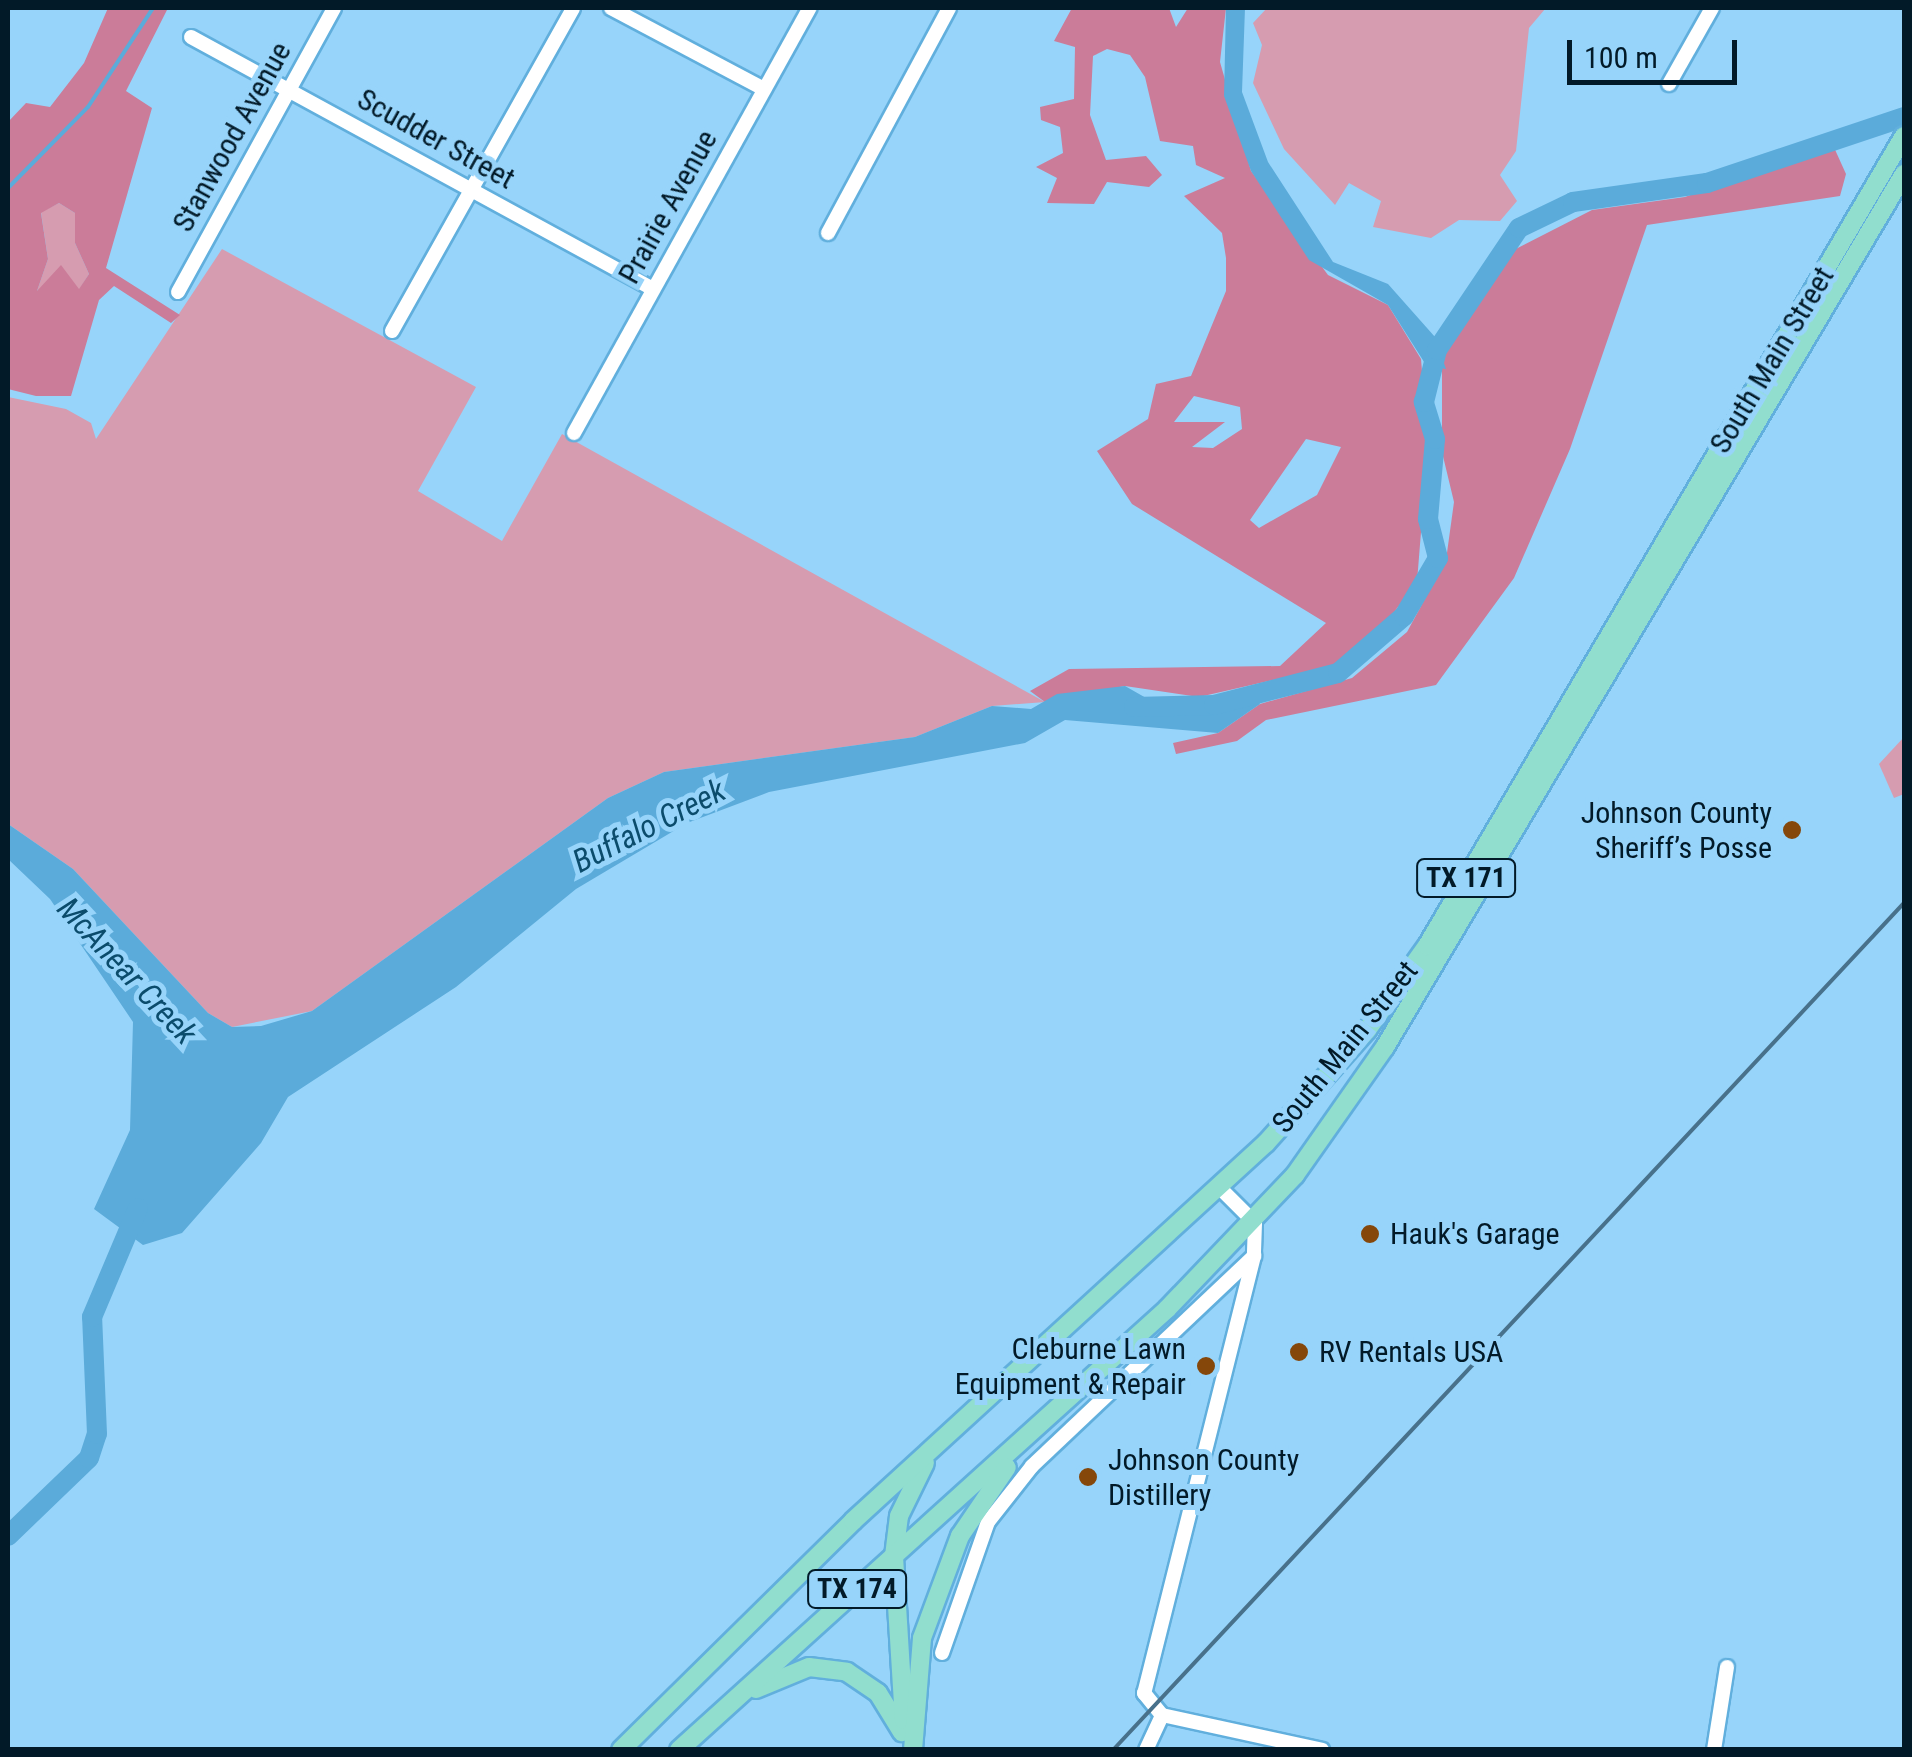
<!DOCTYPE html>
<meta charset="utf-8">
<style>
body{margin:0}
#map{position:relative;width:1912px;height:1757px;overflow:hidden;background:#97d4fa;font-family:"Roboto Condensed",sans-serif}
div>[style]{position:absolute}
.green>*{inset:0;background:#d69cb0}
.forest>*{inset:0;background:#cb7c99}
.water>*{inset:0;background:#5babda}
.stream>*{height:4px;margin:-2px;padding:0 2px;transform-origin:2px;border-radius:2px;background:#5babda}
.river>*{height:20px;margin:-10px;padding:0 10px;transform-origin:10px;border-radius:10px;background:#5babda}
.roads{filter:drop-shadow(2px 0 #61afdd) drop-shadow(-2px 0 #61afdd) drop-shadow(0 2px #61afdd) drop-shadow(0 -2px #61afdd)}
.minor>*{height:14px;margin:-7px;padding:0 7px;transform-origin:7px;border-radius:7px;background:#fff}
.major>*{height:18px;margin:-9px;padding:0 9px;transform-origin:9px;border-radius:9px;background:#91dece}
.rail>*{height:4px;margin:-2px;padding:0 2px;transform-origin:2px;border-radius:2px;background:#48718b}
.dots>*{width:28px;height:28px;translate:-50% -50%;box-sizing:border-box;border:5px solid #97d4fa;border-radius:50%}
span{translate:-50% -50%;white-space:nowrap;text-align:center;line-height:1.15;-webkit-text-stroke:10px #97d4fa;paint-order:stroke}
.shield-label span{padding:2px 8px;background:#97d4fa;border:2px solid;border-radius:8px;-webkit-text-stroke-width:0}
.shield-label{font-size:28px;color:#021a28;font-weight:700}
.street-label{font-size:30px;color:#021a28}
.poi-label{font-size:30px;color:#021a28}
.right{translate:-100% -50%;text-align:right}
.left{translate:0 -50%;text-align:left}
.water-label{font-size:32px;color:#0b4c6c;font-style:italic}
.frame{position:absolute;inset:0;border:10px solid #021a28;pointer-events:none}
.scale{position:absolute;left:1567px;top:40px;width:170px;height:45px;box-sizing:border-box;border:5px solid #021a28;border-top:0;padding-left:12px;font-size:30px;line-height:35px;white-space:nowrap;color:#021a28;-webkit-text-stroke:8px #97d4fa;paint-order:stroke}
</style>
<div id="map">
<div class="green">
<div style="clip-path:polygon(1267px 8px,1575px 8px,1545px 9px,1529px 28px,1516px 151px,1500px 175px,1517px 201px,1500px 221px,1459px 220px,1431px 238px,1373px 227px,1381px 201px,1349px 183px,1335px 205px,1284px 149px,1253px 83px,1262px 45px,1253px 23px)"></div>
<div style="clip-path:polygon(59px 203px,75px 213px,75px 243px,89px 274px,79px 290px,53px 281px,37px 291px,48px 259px,41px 212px)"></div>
<div style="clip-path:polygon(222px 249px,476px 387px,418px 491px,502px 541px,562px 434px,1045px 702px,992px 706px,915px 737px,664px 772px,608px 798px,312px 1011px,232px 1027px,208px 1013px,73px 869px,8px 824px,8px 397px,66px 409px,91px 423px,96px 439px)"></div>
<div style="clip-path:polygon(1904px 737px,1904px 794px,1894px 798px,1879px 764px)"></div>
</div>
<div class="forest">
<div style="clip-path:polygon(evenodd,108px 8px,168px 8px,126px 91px,152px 108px,106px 268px,180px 315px,171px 323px,114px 286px,99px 300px,71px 396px,36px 396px,8px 389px,8px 122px,26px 103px,50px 107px,84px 63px,108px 8px,59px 203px,75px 213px,75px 243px,89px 274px,79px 289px,61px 265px,37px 291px,48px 259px,41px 213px,59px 203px)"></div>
<div style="clip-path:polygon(evenodd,1072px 8px,1169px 8px,1176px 27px,1188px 8px,1226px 8px,1220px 62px,1251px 171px,1328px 275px,1388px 305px,1421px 359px,1428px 445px,1417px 582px,1372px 641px,1334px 666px,1199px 697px,1125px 686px,1045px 702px,1030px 691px,1069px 669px,1280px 666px,1326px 623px,1132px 504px,1097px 451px,1148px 419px,1156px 384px,1191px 376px,1226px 291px,1226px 258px,1222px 233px,1184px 196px,1225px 178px,1196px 165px,1193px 146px,1160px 141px,1145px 77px,1130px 55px,1107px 49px,1093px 56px,1090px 115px,1106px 160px,1146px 156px,1162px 175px,1149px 187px,1107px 182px,1094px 204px,1047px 203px,1057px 178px,1036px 167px,1063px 153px,1060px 127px,1041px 120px,1040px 107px,1074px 99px,1075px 47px,1054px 41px,1072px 8px,1194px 396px,1240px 407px,1242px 429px,1213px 448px,1192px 447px,1225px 422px,1174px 422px,1194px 396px,1072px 8px,1306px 439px,1341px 447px,1317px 495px,1259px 528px,1250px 520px,1306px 439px)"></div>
<div style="clip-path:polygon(1832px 143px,1846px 174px,1840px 196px,1647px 225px,1570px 449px,1514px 578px,1436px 685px,1266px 720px,1237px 741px,1176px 754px,1173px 743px,1218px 733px,1260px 704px,1352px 678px,1407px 632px,1446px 560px,1454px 502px,1442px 452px,1442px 357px,1502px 256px,1592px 210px,1685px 197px)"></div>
</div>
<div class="water">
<div style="clip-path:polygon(1226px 8px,1245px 8px,1242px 92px,1268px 162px,1333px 262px,1388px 284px,1435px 337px,1446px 369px,1426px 365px,1388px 305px,1309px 260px,1251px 171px,1224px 96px)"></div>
<div style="clip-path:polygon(1125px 686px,1169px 711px,1251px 688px,1260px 704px,1218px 733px,1065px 720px,1025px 743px,769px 792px,687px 823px,576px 889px,456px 987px,288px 1097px,261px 1143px,182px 1233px,143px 1245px,94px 1209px,130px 1130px,133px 1022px,50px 899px,8px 859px,8px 824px,73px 869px,208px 1013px,232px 1027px,261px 1026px,312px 1011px,608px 798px,664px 772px,915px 737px,992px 706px,1031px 709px,1057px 694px)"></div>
</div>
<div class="stream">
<div style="left:8px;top:188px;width:114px;rotate:-45.4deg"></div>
<div style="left:88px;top:107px;width:118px;rotate:-56.7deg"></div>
</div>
<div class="river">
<div style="left:1134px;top:707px;width:80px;rotate:-1.4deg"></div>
<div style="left:1214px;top:705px;width:128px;rotate:-14.5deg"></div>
<div style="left:1338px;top:673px;width:87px;rotate:-40.8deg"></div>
<div style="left:1404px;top:616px;width:67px;rotate:-59.6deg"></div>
<div style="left:1438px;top:558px;width:40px;rotate:-104.4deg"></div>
<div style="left:1428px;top:519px;width:80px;rotate:-85deg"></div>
<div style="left:1435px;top:439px;width:39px;rotate:-107deg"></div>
<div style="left:1424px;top:402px;width:54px;rotate:-76deg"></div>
<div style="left:1437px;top:350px;width:147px;rotate:-56.1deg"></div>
<div style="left:1519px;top:228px;width:60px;rotate:-25.7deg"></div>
<div style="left:1573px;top:202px;width:135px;rotate:-8.1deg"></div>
<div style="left:1707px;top:183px;width:208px;rotate:-18.5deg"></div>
<div style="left:8px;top:1536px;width:112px;rotate:-43.9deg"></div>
<div style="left:89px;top:1458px;width:25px;rotate:-72deg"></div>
<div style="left:97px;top:1434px;width:117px;rotate:-92.4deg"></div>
<div style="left:92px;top:1317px;width:118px;rotate:-67.1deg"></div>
</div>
<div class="roads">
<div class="minor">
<div style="left:611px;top:8px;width:173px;rotate:27.9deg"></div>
<div style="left:191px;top:37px;width:526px;rotate:28.61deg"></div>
<div style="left:1669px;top:84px;width:87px;rotate:-60.5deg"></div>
<div style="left:828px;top:233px;width:255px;rotate:-61.7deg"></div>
<div style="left:178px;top:292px;width:324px;rotate:-61.2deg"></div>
<div style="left:392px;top:331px;width:370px;rotate:-60.7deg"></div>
<div style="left:574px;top:433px;width:486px;rotate:-61deg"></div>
<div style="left:1219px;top:1187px;width:51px;rotate:45deg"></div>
<div style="left:1255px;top:1223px;width:33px;rotate:92deg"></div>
<div style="left:1254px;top:1256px;width:451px;rotate:104.1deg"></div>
<div style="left:1144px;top:1693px;width:28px;rotate:51deg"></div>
<div style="left:1162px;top:1715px;width:164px;rotate:12.3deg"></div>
<div style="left:942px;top:1653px;width:139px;rotate:-70.7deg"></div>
<div style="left:988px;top:1522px;width:71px;rotate:-51.8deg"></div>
<div style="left:1032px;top:1466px;width:306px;rotate:-43.4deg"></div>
<div style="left:1146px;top:1750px;width:38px;rotate:-65deg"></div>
<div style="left:1714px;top:1750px;width:84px;rotate:-81.1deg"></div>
</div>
<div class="major">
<div style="left:756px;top:1689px;width:57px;rotate:-22.5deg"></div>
<div style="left:809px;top:1667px;width:38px;rotate:7deg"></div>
<div style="left:847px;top:1672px;width:37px;rotate:34deg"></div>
<div style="left:878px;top:1693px;width:46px;rotate:58.4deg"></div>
<div style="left:904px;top:1720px;width:164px;rotate:-93.5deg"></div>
<div style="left:894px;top:1556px;width:40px;rotate:-82.9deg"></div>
<div style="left:899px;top:1516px;width:59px;rotate:-63.9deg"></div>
<div style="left:621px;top:1750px;width:326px;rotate:-44.6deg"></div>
<div style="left:853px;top:1521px;width:560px;rotate:-42.47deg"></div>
<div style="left:1266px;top:1143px;width:152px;rotate:-48.2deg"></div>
<div style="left:1367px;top:1030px;width:103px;rotate:-54.5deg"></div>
<div style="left:1427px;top:946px;width:940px;rotate:-59.51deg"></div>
<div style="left:679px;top:1750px;width:658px;rotate:-42.1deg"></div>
<div style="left:1167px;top:1309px;width:185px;rotate:-46.3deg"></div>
<div style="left:1295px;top:1175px;width:156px;rotate:-54.9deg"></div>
<div style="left:1385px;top:1047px;width:1016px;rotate:-59.27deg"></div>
<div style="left:913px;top:1750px;width:112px;rotate:-85.4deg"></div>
<div style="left:922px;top:1638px;width:109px;rotate:-69.6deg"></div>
<div style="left:960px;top:1536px;width:83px;rotate:-55.7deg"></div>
</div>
</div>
<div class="rail">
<div style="left:1113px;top:1750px;width:1159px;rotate:-46.96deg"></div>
</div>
<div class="dots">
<div style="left:1792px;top:830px;background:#85470a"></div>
<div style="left:1370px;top:1234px;background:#85470a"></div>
<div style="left:1299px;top:1352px;background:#85470a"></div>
<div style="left:1206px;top:1366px;background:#85470a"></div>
<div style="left:1088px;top:1477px;background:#85470a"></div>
</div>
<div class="shield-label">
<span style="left:1466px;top:878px">TX 171</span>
<span style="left:857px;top:1589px">TX 174</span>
</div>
<div class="street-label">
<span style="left:232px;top:137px;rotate:-61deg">Stanwood Avenue</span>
<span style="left:436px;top:139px;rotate:29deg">Scudder Street</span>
<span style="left:668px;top:207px;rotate:-61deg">Prairie Avenue</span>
<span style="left:1772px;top:360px;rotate:-59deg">South Main Street</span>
<span style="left:1345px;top:1047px;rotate:-51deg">South Main Street</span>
</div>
<div class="poi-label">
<span class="right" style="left:1772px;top:830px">Johnson County<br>Sheriff’s Posse</span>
<span class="left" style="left:1390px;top:1234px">Hauk's Garage</span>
<span class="right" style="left:1186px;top:1366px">Cleburne Lawn<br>Equipment &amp; Repair</span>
<span class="left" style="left:1319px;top:1352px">RV Rentals USA</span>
<span class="left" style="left:1108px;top:1477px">Johnson County<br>Distillery</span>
</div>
<div class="water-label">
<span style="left:649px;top:826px;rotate:-27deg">Buffalo Creek</span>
<span style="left:127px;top:971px;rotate:47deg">McAnear Creek</span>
</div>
<div class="frame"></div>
<div class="scale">100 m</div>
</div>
